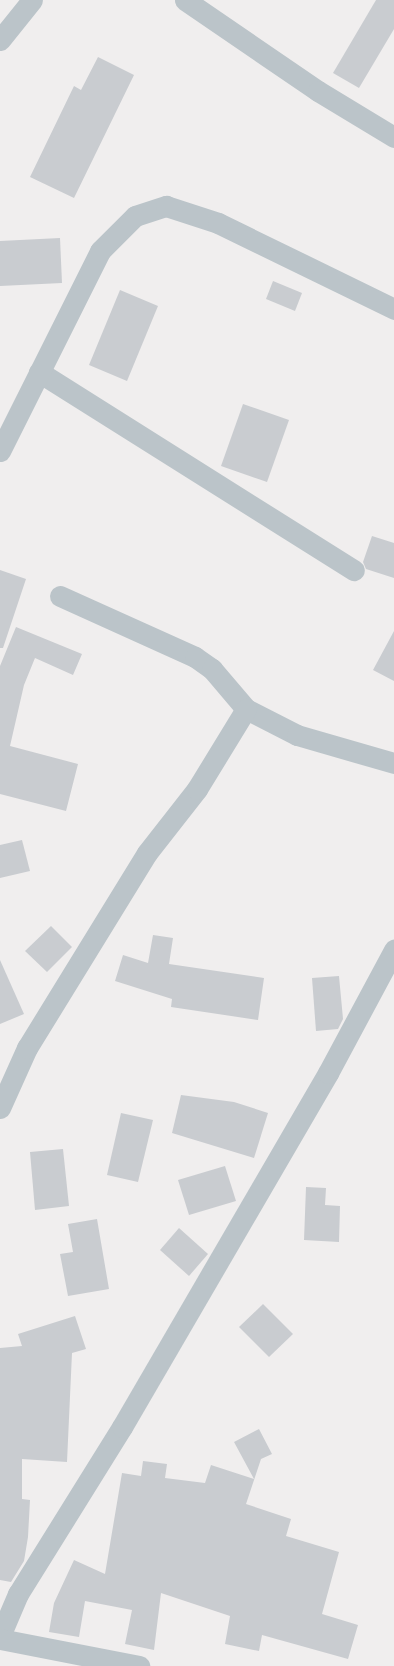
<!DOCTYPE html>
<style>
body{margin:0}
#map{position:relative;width:394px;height:1666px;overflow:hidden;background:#f0eeee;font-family:"Fira Sans",sans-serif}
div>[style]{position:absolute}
.building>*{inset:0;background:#c9ccd0}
.minor>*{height:21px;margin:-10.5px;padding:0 10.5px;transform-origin:10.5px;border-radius:10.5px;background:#bbc4c9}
span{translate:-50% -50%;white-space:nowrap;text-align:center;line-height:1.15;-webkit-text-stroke:4px #fff;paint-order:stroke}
</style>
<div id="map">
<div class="building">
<div style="clip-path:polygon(376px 0,394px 0,394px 29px,359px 88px,333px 73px)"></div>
<div style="clip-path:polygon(98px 57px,134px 75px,74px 198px,30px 177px,74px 86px,81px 90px)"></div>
<div style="clip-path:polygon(60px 238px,62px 283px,0 286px,0 241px)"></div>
<div style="clip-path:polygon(273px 281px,302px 293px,295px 311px,266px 299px)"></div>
<div style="clip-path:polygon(120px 290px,158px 306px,127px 381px,89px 365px)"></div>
<div style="clip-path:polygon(243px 404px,289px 420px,267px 482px,221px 466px)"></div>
<div style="clip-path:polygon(372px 536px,394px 543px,394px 578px,366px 569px,363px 562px)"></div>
<div style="clip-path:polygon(0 570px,26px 579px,3px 648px,0 648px)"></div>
<div style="clip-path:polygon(16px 627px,82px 654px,73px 675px,35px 658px,24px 685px,10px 746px,78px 764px,66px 811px,0 794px,0 666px)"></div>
<div style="clip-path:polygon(394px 631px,394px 681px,373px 670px)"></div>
<div style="clip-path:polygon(22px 840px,30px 871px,0 878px,0 845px)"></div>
<div style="clip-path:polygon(51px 926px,72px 947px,47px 972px,25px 951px)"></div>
<div style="clip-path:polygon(153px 935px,173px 938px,169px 964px,264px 978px,258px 1020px,171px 1007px,172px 999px,115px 981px,123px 955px,148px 963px)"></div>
<div style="clip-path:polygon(0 960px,24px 1014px,0 1024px)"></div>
<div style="clip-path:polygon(339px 976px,343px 1019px,338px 1029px,316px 1031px,312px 978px)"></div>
<div style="clip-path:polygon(181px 1095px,234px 1102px,268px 1113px,254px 1158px,172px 1133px)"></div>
<div style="clip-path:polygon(121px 1113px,153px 1120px,138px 1182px,107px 1175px)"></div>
<div style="clip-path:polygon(63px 1149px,69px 1206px,35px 1210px,30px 1152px)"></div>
<div style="clip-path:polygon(225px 1166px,236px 1201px,189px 1215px,178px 1180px)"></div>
<div style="clip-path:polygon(306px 1187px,326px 1188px,325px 1205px,340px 1206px,339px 1242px,304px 1240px)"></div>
<div style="clip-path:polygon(97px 1219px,109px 1289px,68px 1296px,60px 1254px,73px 1252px,68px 1224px)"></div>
<div style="clip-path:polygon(179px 1228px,208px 1254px,189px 1276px,160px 1250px)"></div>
<div style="clip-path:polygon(263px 1304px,293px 1334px,269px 1357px,239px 1327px)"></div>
<div style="clip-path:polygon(75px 1316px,86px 1349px,72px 1353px,67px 1462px,22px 1459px,22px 1499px,30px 1500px,28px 1537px,24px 1561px,11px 1582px,0 1580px,0 1348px,22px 1346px,18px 1334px)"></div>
<div style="clip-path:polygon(259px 1429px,272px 1454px,261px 1459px,246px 1504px,291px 1519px,286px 1536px,339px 1552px,322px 1614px,358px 1625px,348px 1659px,262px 1635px,259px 1651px,225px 1644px,230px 1616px,161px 1593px,154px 1650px,125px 1644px,132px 1610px,85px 1601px,79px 1637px,49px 1632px,54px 1603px,74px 1560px,105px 1574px,122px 1473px,141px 1476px,143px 1461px,167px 1464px,165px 1478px,205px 1483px,211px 1465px,254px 1479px,234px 1442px)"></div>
</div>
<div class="minor">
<div style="left:185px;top:0;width:161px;rotate:34.4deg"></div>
<div style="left:318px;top:91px;width:89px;rotate:31.2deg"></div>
<div style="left:0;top:40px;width:51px;rotate:-51.3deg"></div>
<div style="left:39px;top:372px;width:372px;rotate:32.2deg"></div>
<div style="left:0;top:451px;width:224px;rotate:-63.4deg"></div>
<div style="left:100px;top:251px;width:49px;rotate:-45deg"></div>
<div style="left:135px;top:216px;width:33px;rotate:-18deg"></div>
<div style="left:166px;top:206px;width:55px;rotate:18.1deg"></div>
<div style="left:218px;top:223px;width:196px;rotate:26deg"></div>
<div style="left:60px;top:596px;width:148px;rotate:24.3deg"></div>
<div style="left:195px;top:657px;width:21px;rotate:35deg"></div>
<div style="left:212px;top:669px;width:52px;rotate:49.6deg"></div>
<div style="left:246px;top:709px;width:57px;rotate:27deg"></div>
<div style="left:297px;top:735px;width:101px;rotate:16.1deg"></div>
<div style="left:0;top:1108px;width:66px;rotate:-65.8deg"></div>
<div style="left:27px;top:1048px;width:229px;rotate:-58.4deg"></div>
<div style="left:147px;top:853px;width:81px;rotate:-52deg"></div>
<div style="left:197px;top:789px;width:94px;rotate:-58.5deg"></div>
<div style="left:0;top:1636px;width:46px;rotate:-66.8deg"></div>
<div style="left:18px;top:1594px;width:197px;rotate:-58.1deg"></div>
<div style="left:122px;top:1427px;width:410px;rotate:-59.8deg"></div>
<div style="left:328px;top:1073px;width:140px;rotate:-61.8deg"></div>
<div style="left:0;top:1639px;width:142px;rotate:11deg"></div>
</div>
</div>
